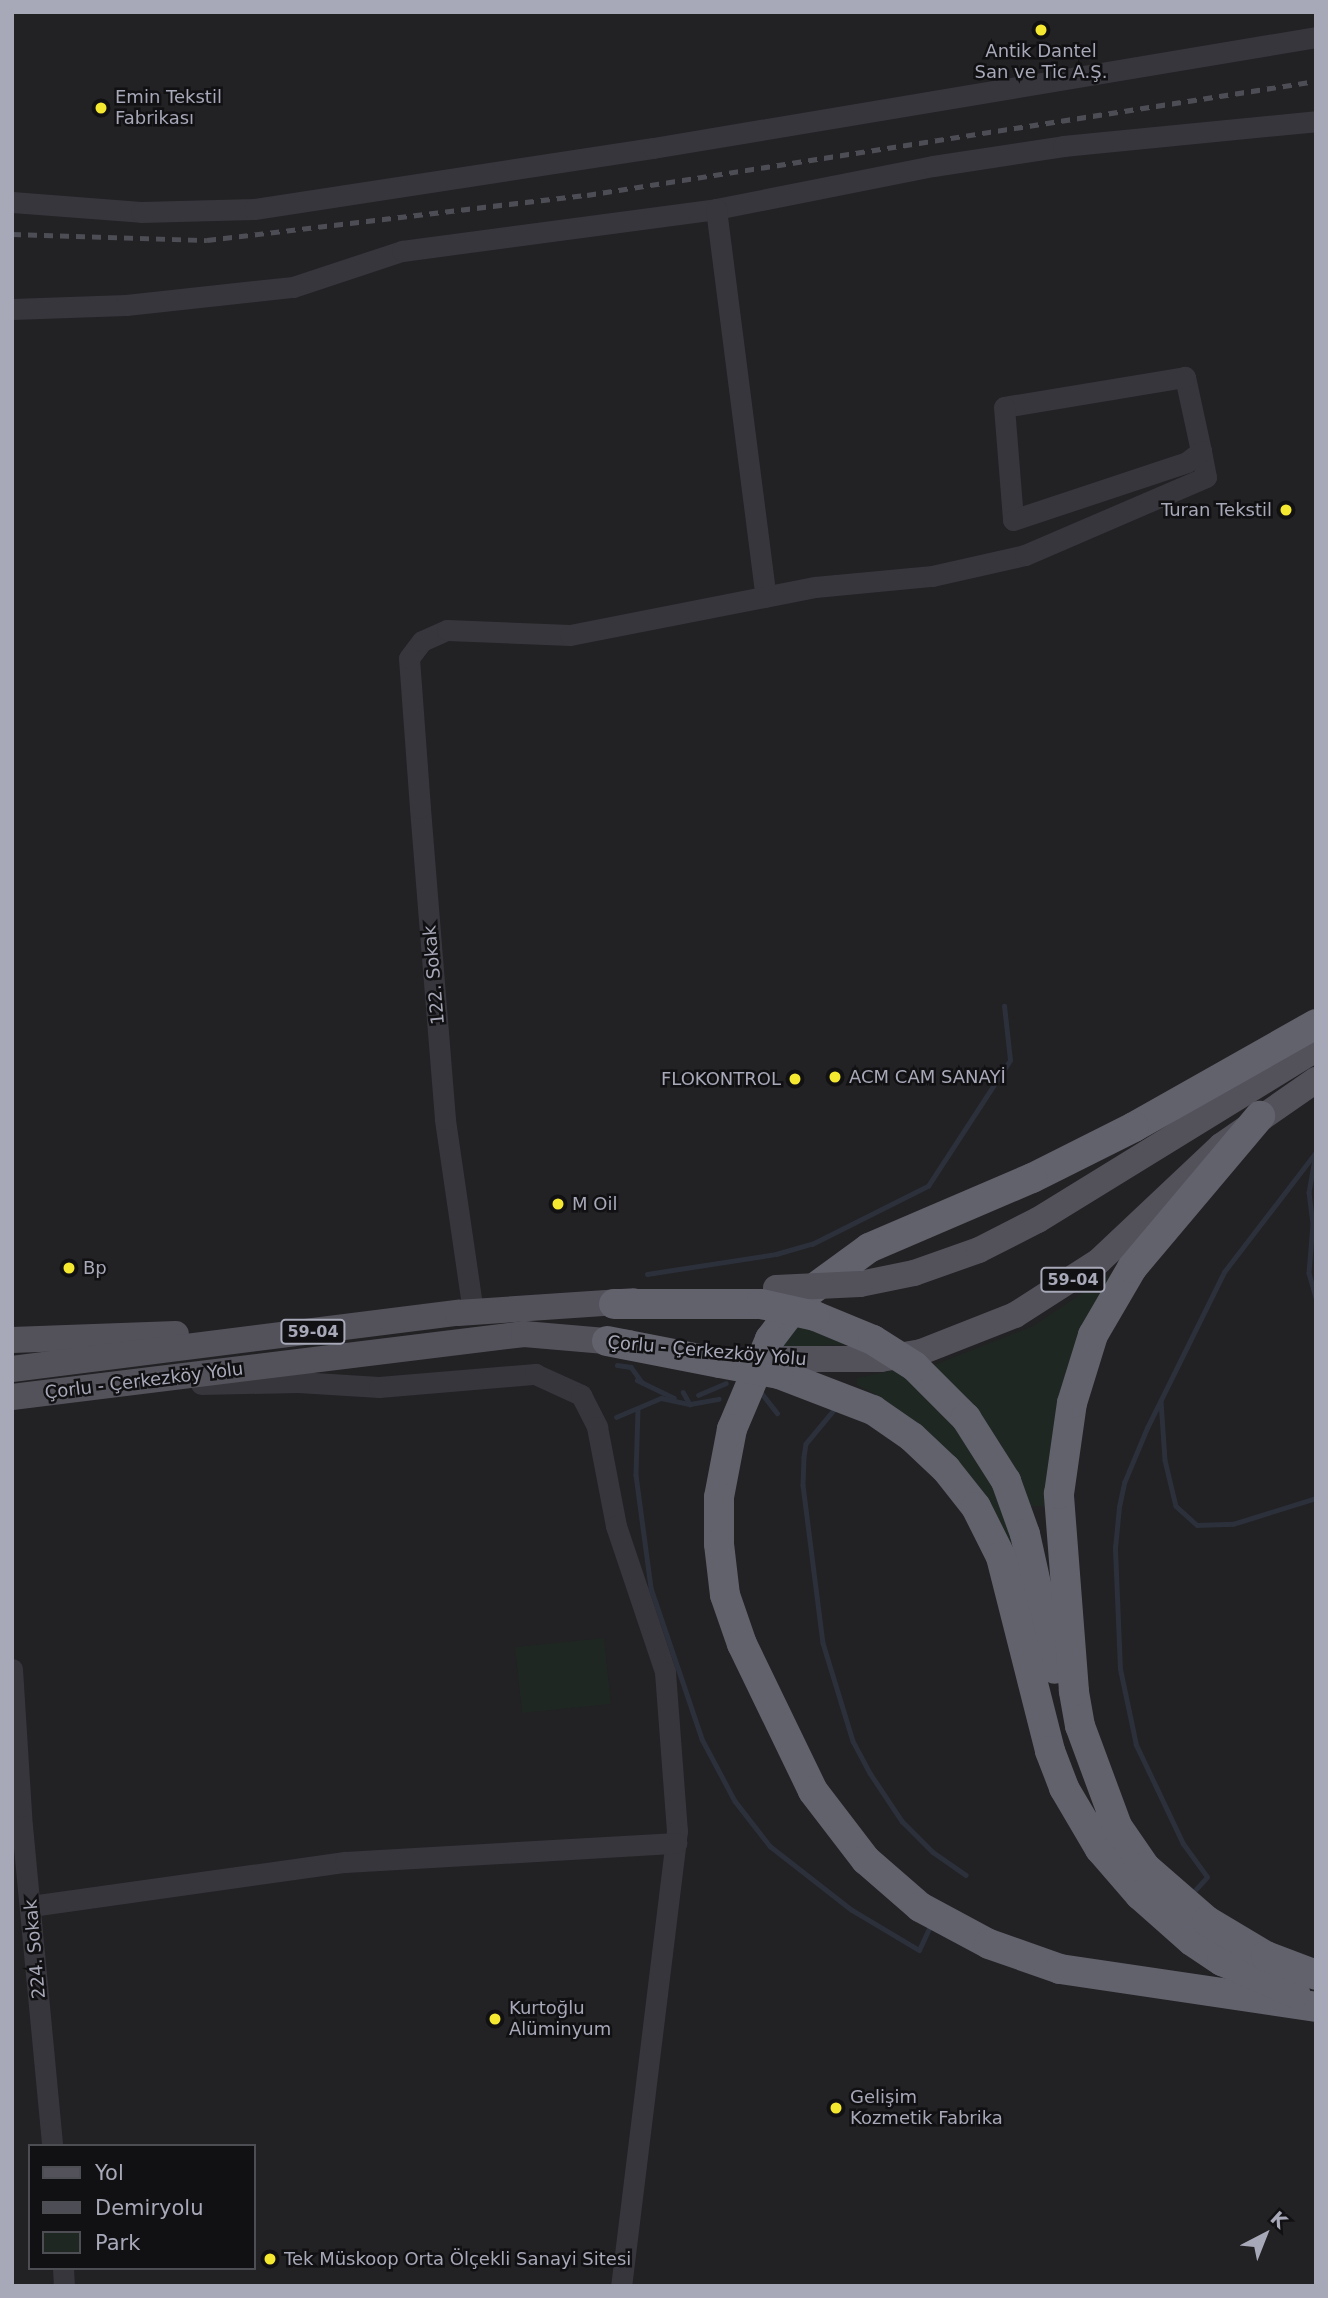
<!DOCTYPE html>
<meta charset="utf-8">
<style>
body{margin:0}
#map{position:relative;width:1328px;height:2298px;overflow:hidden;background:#161517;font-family:"DejaVu Sans",sans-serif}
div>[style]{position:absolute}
.built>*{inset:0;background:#222124}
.green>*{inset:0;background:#1f2722}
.stream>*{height:4.5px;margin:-2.25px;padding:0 2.25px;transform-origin:2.25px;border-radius:2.25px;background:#2b303b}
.minor>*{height:21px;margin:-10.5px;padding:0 10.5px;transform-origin:10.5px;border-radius:10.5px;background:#37363c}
.major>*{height:26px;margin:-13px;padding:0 13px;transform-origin:13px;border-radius:13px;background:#53525b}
.highway>*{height:30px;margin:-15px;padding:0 15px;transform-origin:15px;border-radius:15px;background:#62626d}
.rail>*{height:4.5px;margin-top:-2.25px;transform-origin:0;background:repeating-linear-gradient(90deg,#4d4d55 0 9px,transparent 0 16px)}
.major-bridge>*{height:26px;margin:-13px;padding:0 13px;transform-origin:13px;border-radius:13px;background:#53525b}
.highway-bridge>*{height:30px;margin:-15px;padding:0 15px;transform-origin:15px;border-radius:15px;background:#62626d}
.dots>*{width:19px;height:19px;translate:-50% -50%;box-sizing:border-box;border:4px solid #111012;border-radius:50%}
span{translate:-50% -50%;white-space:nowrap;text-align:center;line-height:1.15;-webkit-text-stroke:5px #111012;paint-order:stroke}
.shield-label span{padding:2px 5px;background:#111012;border:2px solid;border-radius:5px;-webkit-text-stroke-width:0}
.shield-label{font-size:16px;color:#a7a8b8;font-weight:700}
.poi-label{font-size:18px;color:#a7a8b8}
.left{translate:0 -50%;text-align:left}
.right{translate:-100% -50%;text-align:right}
.street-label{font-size:18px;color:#a7a8b8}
.frame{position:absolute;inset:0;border:14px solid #a7a8b8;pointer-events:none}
.legend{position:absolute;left:28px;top:2144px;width:228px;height:126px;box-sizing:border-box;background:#111012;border:2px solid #4d4d54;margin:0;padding:9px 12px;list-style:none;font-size:21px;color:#a7a8b8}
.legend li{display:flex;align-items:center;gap:14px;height:35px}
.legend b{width:35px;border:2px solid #4d4d54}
.north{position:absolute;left:1230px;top:2200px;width:70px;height:70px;-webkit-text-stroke:5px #111012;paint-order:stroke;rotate:42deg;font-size:19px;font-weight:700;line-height:28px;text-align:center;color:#a7a8b8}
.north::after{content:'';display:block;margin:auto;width:24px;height:32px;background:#a7a8b8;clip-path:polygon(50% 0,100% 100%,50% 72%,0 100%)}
</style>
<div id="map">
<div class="built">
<div style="clip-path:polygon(evenodd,12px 12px,1316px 12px,1316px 2286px,12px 2286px,12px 12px,30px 2146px,254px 2146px,254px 2268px,30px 2268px,30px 2146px)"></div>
</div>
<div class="green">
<div style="clip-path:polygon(1111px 1274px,1093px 1309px,1049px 1506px,1030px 1506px,1001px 1444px,934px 1365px,1033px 1326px)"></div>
<div style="clip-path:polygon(796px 1320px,855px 1344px,779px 1348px)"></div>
<div style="clip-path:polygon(900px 1369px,953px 1419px,1000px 1495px,1022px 1566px,924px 1429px,884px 1399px,857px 1385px,856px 1378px)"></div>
<div style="clip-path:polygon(604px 1638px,611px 1704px,522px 1713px,515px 1647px)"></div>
</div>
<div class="stream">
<div style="left:1316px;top:1153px;width:40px;rotate:100deg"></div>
<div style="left:1309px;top:1192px;width:32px;rotate:83deg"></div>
<div style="left:1313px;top:1224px;width:49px;rotate:94.7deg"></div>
<div style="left:1309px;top:1273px;width:26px;rotate:74deg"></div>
<div style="left:647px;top:1274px;width:131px;rotate:-8.8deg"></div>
<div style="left:776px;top:1254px;width:37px;rotate:-16deg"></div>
<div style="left:812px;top:1244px;width:130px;rotate:-26.6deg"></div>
<div style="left:928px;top:1186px;width:150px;rotate:-56.9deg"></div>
<div style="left:1010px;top:1060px;width:54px;rotate:-96.3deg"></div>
<div style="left:617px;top:1365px;width:14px;rotate:8deg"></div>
<div style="left:631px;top:1367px;width:19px;rotate:54deg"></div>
<div style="left:637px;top:1380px;width:41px;rotate:25.9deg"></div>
<div style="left:760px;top:1391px;width:28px;rotate:52deg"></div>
<div style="left:683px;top:1392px;width:14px;rotate:60deg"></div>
<div style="left:690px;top:1404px;width:29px;rotate:-10deg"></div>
<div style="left:698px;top:1395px;width:30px;rotate:-23deg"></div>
<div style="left:1161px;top:1401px;width:59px;rotate:86.1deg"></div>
<div style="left:1165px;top:1460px;width:47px;rotate:76.6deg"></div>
<div style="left:1176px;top:1506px;width:28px;rotate:42deg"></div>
<div style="left:1197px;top:1525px;width:36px;rotate:-2deg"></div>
<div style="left:1233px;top:1524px;width:87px;rotate:-17.4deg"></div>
<div style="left:835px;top:1409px;width:45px;rotate:129.6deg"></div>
<div style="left:806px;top:1444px;width:13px;rotate:99deg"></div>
<div style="left:804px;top:1457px;width:28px;rotate:92deg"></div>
<div style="left:803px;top:1485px;width:159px;rotate:82.8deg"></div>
<div style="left:823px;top:1643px;width:102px;rotate:73deg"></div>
<div style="left:853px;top:1741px;width:36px;rotate:62deg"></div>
<div style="left:870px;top:1773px;width:58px;rotate:56.3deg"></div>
<div style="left:902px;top:1821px;width:44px;rotate:45deg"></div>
<div style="left:933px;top:1852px;width:40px;rotate:34.9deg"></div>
<div style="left:638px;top:1410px;width:65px;rotate:91.8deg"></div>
<div style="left:636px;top:1475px;width:114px;rotate:82.4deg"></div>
<div style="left:651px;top:1588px;width:159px;rotate:71.3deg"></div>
<div style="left:702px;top:1739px;width:70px;rotate:62deg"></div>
<div style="left:735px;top:1801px;width:57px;rotate:52.1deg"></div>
<div style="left:770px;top:1846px;width:104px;rotate:38deg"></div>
<div style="left:852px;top:1910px;width:78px;rotate:30.8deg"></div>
<div style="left:919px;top:1950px;width:26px;rotate:-65deg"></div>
<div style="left:616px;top:1417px;width:49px;rotate:-22.9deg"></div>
<div style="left:661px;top:1398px;width:30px;rotate:12deg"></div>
<div style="left:1196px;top:1889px;width:16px;rotate:-47deg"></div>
<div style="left:1207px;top:1877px;width:41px;rotate:-126deg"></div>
<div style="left:1183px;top:1844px;width:110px;rotate:-115.4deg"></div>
<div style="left:1136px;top:1745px;width:78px;rotate:-101.9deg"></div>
<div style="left:1120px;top:1669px;width:121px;rotate:-92.4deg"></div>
<div style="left:1115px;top:1548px;width:41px;rotate:-84.4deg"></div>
<div style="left:1119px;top:1507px;width:25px;rotate:-78deg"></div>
<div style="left:1124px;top:1483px;width:60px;rotate:-67.3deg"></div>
<div style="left:1147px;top:1428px;width:174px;rotate:-63.7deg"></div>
<div style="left:1224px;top:1272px;width:151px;rotate:-52.5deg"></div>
</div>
<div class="minor">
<div style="left:12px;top:202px;width:129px;rotate:4.4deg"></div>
<div style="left:141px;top:212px;width:113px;rotate:-1.5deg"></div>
<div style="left:254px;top:209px;width:404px;rotate:-8.7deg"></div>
<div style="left:653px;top:148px;width:672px;rotate:-9.5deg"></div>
<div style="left:716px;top:209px;width:221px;rotate:-11.2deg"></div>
<div style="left:933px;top:166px;width:132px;rotate:-8.7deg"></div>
<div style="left:1063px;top:146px;width:254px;rotate:-5.6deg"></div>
<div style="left:12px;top:309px;width:114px;rotate:-2deg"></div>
<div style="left:126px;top:305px;width:168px;rotate:-6.2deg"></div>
<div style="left:293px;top:287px;width:115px;rotate:-18.3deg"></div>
<div style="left:402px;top:251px;width:317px;rotate:-7.6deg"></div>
<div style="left:716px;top:209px;width:391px;rotate:82.7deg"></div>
<div style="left:473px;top:1312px;width:195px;rotate:-98.3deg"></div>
<div style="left:445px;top:1119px;width:312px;rotate:-94.6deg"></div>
<div style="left:420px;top:808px;width:150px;rotate:-94.2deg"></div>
<div style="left:409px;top:658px;width:21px;rotate:-53deg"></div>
<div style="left:422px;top:641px;width:27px;rotate:-24deg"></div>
<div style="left:447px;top:630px;width:123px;rotate:2.3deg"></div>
<div style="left:570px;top:635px;width:250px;rotate:-11.1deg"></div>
<div style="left:815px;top:587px;width:118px;rotate:-5.4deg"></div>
<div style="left:932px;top:576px;width:95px;rotate:-12.7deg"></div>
<div style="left:1025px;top:555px;width:197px;rotate:-23.3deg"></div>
<div style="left:1206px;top:477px;width:26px;rotate:-101deg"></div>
<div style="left:1201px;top:451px;width:76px;rotate:-102.2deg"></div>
<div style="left:1185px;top:377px;width:183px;rotate:170.6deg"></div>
<div style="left:1004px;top:407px;width:113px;rotate:85.4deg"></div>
<div style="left:1013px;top:520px;width:183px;rotate:-18.4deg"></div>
<div style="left:1187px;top:462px;width:18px;rotate:-38deg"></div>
<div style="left:201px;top:1384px;width:97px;rotate:-1.2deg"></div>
<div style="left:298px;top:1382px;width:81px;rotate:3.5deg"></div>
<div style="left:379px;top:1387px;width:157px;rotate:-4.8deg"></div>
<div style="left:535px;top:1374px;width:51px;rotate:24.5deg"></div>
<div style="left:581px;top:1395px;width:36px;rotate:63deg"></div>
<div style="left:597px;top:1427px;width:101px;rotate:79.1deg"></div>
<div style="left:616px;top:1526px;width:154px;rotate:71.4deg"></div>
<div style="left:665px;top:1672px;width:159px;rotate:85.7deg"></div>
<div style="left:677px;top:1831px;width:458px;rotate:97deg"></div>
<div style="left:12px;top:1669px;width:157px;rotate:86.4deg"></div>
<div style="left:22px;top:1826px;width:321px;rotate:84.6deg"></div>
<div style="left:31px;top:1906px;width:317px;rotate:-8deg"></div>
<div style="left:345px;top:1862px;width:332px;rotate:-3.3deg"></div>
<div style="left:63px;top:2268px;width:18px;rotate:87deg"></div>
</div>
<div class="major">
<div style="left:860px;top:1284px;width:55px;rotate:-11.5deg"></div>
<div style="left:914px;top:1273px;width:69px;rotate:-19.5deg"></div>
<div style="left:979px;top:1250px;width:66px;rotate:-27deg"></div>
<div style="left:1038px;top:1220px;width:326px;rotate:-31.6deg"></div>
<div style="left:12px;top:1340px;width:164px;rotate:-2.1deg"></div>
<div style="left:775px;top:1359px;width:106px"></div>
<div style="left:881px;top:1359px;width:41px;rotate:-9.9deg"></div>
<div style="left:921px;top:1352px;width:101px;rotate:-21.5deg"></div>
<div style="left:1015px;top:1315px;width:100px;rotate:-32.7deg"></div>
<div style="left:1099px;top:1261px;width:168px;rotate:-43.3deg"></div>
<div style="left:1221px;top:1146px;width:116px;rotate:-34.8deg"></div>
<div style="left:12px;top:1369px;width:450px;rotate:-7.2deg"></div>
<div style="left:458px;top:1313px;width:175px;rotate:-3.9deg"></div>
<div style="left:12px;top:1397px;width:516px;rotate:-7.01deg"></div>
<div style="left:524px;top:1334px;width:105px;rotate:4.9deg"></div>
</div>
<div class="highway">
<div style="left:1316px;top:1024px;width:209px;rotate:150.5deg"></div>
<div style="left:1134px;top:1127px;width:114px;rotate:153.4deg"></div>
<div style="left:1032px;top:1178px;width:177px;rotate:156.8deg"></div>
<div style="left:869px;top:1248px;width:83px;rotate:143.8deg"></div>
<div style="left:802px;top:1297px;width:53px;rotate:127.3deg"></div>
<div style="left:770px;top:1339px;width:98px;rotate:112.9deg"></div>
<div style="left:732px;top:1429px;width:69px;rotate:100.8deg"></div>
<div style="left:719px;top:1497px;width:47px;rotate:90deg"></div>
<div style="left:719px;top:1544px;width:51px;rotate:83.3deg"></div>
<div style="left:725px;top:1595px;width:52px;rotate:70.9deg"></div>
<div style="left:742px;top:1644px;width:163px;rotate:64.2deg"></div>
<div style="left:813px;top:1791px;width:87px;rotate:52.5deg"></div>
<div style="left:866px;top:1860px;width:72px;rotate:41deg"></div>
<div style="left:920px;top:1907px;width:78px;rotate:28.2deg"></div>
<div style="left:989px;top:1944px;width:75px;rotate:19.4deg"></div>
<div style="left:1060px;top:1969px;width:259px;rotate:8.4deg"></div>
<div style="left:614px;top:1304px;width:147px"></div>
<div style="left:815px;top:1316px;width:63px;rotate:22.5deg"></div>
<div style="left:607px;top:1341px;width:115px;rotate:11deg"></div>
<div style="left:914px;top:1366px;width:74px;rotate:45deg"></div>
<div style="left:966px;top:1418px;width:75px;rotate:57.6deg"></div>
<div style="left:1006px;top:1481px;width:56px;rotate:70.3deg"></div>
<div style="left:1025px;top:1534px;width:138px;rotate:77.5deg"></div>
<div style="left:779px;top:1374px;width:101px;rotate:21deg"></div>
<div style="left:873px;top:1410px;width:47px;rotate:34.7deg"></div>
<div style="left:912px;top:1437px;width:47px;rotate:43.3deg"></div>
<div style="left:946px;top:1469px;width:48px;rotate:51.7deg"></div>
<div style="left:976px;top:1507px;width:56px;rotate:63.4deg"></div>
<div style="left:1001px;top:1557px;width:200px;rotate:75.8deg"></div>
<div style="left:1050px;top:1751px;width:40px;rotate:69deg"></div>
<div style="left:1064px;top:1788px;width:71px;rotate:59.5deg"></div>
<div style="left:1100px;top:1849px;width:61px;rotate:49deg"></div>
<div style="left:1140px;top:1895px;width:69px;rotate:41.5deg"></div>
<div style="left:1192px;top:1941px;width:36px;rotate:34deg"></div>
<div style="left:1222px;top:1961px;width:80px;rotate:23.7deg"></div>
<div style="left:1110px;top:1816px;width:62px;rotate:55.5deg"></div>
<div style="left:1145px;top:1867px;width:82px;rotate:41.1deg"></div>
<div style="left:1207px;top:1921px;width:69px;rotate:30.7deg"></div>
<div style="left:1266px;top:1956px;width:53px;rotate:20.8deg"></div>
<div style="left:1120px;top:1834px;width:115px;rotate:-110.3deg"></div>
<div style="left:1080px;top:1726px;width:36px;rotate:-100deg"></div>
<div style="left:1074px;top:1691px;width:198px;rotate:-94.4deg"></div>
<div style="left:1059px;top:1494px;width:92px;rotate:-81.9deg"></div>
<div style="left:1072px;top:1403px;width:71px;rotate:-72.8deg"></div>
<div style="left:1093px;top:1335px;width:78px;rotate:-59.8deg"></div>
<div style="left:1132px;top:1268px;width:199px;rotate:-49.9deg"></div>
</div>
<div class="rail">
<div style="left:12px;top:234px;width:195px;rotate:1.8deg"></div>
<div style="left:207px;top:240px;width:383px;rotate:-6.8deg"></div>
<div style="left:587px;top:195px;width:738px;rotate:-8.89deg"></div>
</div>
<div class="major-bridge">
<div style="left:776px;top:1288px;width:84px;rotate:-2.7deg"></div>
</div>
<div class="highway-bridge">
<div style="left:761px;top:1304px;width:55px;rotate:12.5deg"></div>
<div style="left:873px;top:1340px;width:49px;rotate:32.4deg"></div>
<div style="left:720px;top:1363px;width:60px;rotate:10.6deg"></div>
</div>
<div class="dots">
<div style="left:1041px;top:30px;background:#f5e830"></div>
<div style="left:101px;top:108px;background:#f5e830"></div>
<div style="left:1286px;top:510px;background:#f5e830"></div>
<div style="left:835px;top:1077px;background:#f5e830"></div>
<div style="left:795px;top:1079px;background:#f5e830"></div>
<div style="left:558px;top:1204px;background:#f5e830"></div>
<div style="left:69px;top:1268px;background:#f5e830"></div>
<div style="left:495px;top:2019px;background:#f5e830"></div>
<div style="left:836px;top:2108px;background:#f5e830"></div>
<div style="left:270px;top:2259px;background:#f5e830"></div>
</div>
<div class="shield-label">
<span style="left:1073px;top:1280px">59-04</span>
<span style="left:313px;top:1332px">59-04</span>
</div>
<div class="poi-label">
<span style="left:1041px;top:62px">Antik Dantel<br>San ve Tic A.Ş.</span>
<span class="left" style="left:115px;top:108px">Emin Tekstil<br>Fabrikası</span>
<span class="right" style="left:1272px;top:510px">Turan Tekstil</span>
<span class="left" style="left:849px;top:1077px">ACM CAM SANAYİ</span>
<span class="right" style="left:781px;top:1079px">FLOKONTROL</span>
<span class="left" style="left:572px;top:1204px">M Oil</span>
<span class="left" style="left:83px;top:1268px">Bp</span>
<span class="left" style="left:509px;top:2019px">Kurtoğlu<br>Alüminyum</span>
<span class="left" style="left:850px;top:2108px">Gelişim<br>Kozmetik Fabrika</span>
<span class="left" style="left:284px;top:2259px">Tek Müskoop Orta Ölçekli Sanayi Sitesi</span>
</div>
<div class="street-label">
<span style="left:434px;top:975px;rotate:-95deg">122. Sokak</span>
<span style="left:707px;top:1351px;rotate:5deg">Çorlu - Çerkezköy Yolu</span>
<span style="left:144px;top:1381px;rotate:-7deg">Çorlu - Çerkezköy Yolu</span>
<span style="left:35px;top:1949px;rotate:-95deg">224. Sokak</span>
</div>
<div class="frame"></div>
<ul class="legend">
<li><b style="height:9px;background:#53525b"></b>Yol</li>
<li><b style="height:9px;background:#4d4d55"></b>Demiryolu</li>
<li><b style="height:19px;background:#1f2722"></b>Park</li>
</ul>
<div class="north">K</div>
</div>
